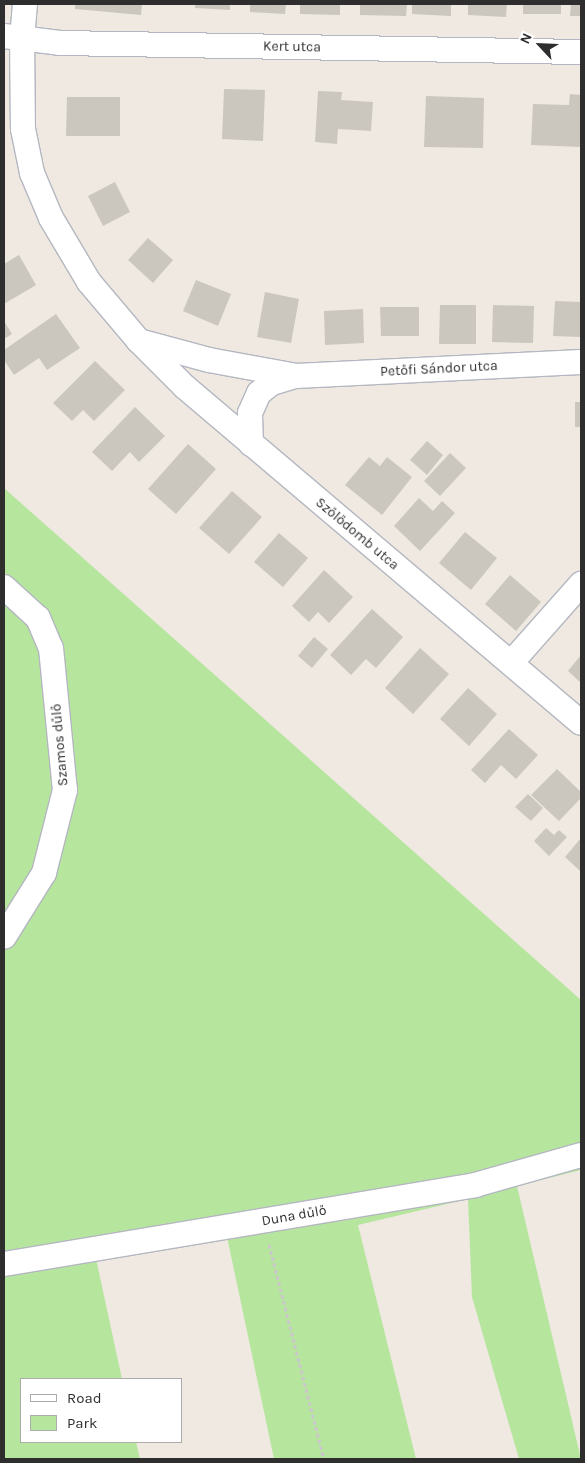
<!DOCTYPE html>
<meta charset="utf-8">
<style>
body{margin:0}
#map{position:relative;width:585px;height:1463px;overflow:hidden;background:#efe9e1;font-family:Karla,sans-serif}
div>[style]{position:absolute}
.green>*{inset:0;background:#b6e59e}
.building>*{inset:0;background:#cbc7bf}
.path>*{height:3px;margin-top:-1.5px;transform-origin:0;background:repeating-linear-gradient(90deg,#c9c9c9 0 4px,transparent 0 6.5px)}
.roads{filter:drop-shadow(1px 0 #b4b7c1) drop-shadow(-1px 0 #b4b7c1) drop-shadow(0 1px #b4b7c1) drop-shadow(0 -1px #b4b7c1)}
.minor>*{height:24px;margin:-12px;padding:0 12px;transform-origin:12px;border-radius:12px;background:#fff}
span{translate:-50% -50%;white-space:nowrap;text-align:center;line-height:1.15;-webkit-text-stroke:4px #fff;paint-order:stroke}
.street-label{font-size:14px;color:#2e2e2e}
.frame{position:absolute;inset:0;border:5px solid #2e2e2e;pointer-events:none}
.legend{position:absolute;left:20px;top:1378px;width:162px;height:65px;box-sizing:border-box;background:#fff;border:1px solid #ababab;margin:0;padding:6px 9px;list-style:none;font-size:15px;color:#2e2e2e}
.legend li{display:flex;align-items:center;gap:10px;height:25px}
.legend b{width:25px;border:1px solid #ababab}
.north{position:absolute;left:515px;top:20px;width:50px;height:50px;-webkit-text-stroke:4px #fff;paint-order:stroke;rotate:295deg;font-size:14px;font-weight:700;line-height:20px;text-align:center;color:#2e2e2e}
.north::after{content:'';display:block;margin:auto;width:18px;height:22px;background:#2e2e2e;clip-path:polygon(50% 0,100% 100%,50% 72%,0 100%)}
</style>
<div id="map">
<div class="green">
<div style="clip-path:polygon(4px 488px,581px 1000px,581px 1170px,517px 1186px,581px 1459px,519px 1459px,472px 1297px,468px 1199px,358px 1225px,416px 1459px,274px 1459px,226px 1232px,95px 1254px,122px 1379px,21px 1379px,21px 1442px,136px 1442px,140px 1459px,4px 1459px)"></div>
</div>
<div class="building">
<div style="clip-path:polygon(75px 4px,142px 4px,141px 15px,75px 9px)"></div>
<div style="clip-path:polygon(195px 4px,230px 4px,230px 10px,195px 8px)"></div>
<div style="clip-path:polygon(250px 4px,286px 4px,285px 14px,250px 12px)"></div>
<div style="clip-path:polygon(300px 4px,340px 4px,340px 15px,300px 14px)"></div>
<div style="clip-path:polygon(360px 4px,407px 4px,406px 16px,360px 15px)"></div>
<div style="clip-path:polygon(412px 4px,451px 4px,451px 16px,412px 14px)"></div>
<div style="clip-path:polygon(468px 4px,507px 4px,506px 17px,468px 15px)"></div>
<div style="clip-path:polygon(523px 4px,561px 4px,561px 14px,523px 14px)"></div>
<div style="clip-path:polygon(571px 4px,581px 4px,581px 16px,570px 16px)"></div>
<div style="clip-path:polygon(224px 89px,265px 90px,263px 141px,222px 139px)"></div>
<div style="clip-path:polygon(318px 91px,342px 92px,341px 100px,373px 102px,371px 131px,338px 129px,337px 144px,315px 142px)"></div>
<div style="clip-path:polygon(570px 94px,581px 95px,581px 147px,531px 145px,533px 104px,569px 105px)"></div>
<div style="clip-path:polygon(426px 96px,484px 98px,483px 148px,424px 147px)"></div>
<div style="clip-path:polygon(67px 97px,120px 97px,120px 136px,66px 136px)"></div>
<div style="clip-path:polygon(115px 182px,130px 212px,103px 226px,88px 196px)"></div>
<div style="clip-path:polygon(148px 238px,173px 260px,153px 283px,128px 260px)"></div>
<div style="clip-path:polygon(19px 255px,36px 285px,4px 304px,4px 264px)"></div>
<div style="clip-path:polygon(196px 280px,231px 294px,218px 326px,183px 311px)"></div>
<div style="clip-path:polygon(265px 292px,299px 299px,291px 343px,257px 337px)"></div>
<div style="clip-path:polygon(555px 301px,581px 302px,581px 337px,553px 336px)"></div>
<div style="clip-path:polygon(440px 305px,476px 305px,476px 344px,439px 344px)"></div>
<div style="clip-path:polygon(493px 305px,534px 306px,533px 343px,492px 342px)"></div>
<div style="clip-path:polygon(380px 307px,419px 307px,419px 336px,381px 336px)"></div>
<div style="clip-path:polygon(363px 309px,364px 343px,325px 345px,324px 311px)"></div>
<div style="clip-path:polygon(56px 314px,80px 348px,47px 370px,39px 358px,14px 375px,4px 360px,4px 350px)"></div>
<div style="clip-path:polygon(4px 321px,12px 334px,4px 339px)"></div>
<div style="clip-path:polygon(95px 361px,125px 390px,94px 421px,83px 410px,72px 421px,53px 403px)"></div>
<div style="clip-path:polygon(575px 402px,581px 402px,581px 427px,575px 427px)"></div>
<div style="clip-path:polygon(135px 407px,165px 436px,139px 462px,130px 452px,112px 471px,92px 452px)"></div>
<div style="clip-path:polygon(427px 441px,443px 455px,427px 475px,410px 460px)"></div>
<div style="clip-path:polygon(188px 444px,216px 469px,176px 514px,148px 489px)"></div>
<div style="clip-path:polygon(450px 453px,466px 468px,440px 496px,424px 481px)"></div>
<div style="clip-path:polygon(369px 457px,380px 466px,387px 457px,412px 477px,382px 515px,345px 485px)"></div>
<div style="clip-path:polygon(232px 491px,262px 517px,229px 554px,199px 528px)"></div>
<div style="clip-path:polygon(419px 498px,433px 511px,442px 501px,455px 513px,420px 551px,394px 526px)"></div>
<div style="clip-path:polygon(465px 532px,497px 558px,471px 590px,439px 563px)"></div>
<div style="clip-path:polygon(279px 533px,308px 558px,283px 587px,254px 562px)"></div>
<div style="clip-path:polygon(324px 570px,353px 597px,329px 623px,318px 612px,309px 622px,292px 606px)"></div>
<div style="clip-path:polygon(510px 575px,541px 602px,516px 631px,485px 604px)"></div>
<div style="clip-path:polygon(372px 609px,403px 637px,376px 668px,366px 659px,351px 675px,330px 655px)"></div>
<div style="clip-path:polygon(314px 637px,328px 649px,312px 668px,298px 656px)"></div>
<div style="clip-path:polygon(420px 648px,449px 674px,413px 714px,385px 688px)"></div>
<div style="clip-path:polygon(581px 655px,581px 683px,568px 671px)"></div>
<div style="clip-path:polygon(468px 688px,497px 714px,469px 746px,440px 719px)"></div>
<div style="clip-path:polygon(509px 729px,538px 755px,516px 779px,501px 765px,485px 783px,471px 770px)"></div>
<div style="clip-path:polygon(557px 769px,581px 792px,581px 798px,559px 821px,531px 795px)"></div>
<div style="clip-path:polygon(528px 794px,543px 808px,531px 821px,515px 807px)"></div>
<div style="clip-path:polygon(546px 828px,554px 835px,559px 830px,567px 837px,549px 856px,534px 841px)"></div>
<div style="clip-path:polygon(581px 838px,581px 869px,580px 871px,565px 857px)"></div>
</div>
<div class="path">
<div style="left:269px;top:1244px;width:222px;rotate:75.7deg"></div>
</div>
<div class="roads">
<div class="minor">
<div style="left:25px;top:4px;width:33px;rotate:95deg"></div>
<div style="left:22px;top:37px;width:92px;rotate:89.4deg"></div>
<div style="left:23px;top:129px;width:45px;rotate:78.4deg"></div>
<div style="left:32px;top:173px;width:49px;rotate:67.1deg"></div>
<div style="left:51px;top:218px;width:74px;rotate:59.3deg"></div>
<div style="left:89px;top:282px;width:76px;rotate:49.8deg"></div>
<div style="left:138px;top:340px;width:66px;rotate:45deg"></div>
<div style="left:185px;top:387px;width:519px;rotate:40.31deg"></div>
<div style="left:4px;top:36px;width:56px;rotate:7.1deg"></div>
<div style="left:60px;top:43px;width:521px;rotate:0.99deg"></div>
<div style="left:139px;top:341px;width:73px;rotate:15.2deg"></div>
<div style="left:209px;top:360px;width:88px;rotate:10.4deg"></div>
<div style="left:296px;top:376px;width:285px;rotate:-2.8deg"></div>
<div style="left:251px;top:444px;width:31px;rotate:-92deg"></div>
<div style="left:250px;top:413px;width:22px;rotate:-66deg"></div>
<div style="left:259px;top:393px;width:16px;rotate:-38deg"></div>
<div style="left:272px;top:383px;width:24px;rotate:-17deg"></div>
<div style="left:4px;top:587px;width:46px;rotate:42.4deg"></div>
<div style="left:38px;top:618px;width:33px;rotate:67deg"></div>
<div style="left:51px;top:648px;width:143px;rotate:84.4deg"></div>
<div style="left:65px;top:790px;width:86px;rotate:104.2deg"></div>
<div style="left:44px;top:873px;width:75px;rotate:122deg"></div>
<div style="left:511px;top:663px;width:106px;rotate:-48.5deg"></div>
<div style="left:4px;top:1264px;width:478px;rotate:-9.5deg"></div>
<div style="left:475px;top:1185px;width:110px;rotate:-15.8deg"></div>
</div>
</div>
<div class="street-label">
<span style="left:292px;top:47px;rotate:1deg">Kert utca</span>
<span style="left:439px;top:369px;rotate:-3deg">Petőfi Sándor utca</span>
<span style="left:357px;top:534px;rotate:40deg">Szőlődomb utca</span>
<span style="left:60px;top:745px;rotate:-95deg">Szamos dűlő</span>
<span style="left:294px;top:1216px;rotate:-10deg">Duna dűlő</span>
</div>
<div class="frame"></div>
<ul class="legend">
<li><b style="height:6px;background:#fff"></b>Road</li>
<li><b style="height:14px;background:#b6e59e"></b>Park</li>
</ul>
<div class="north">N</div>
</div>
